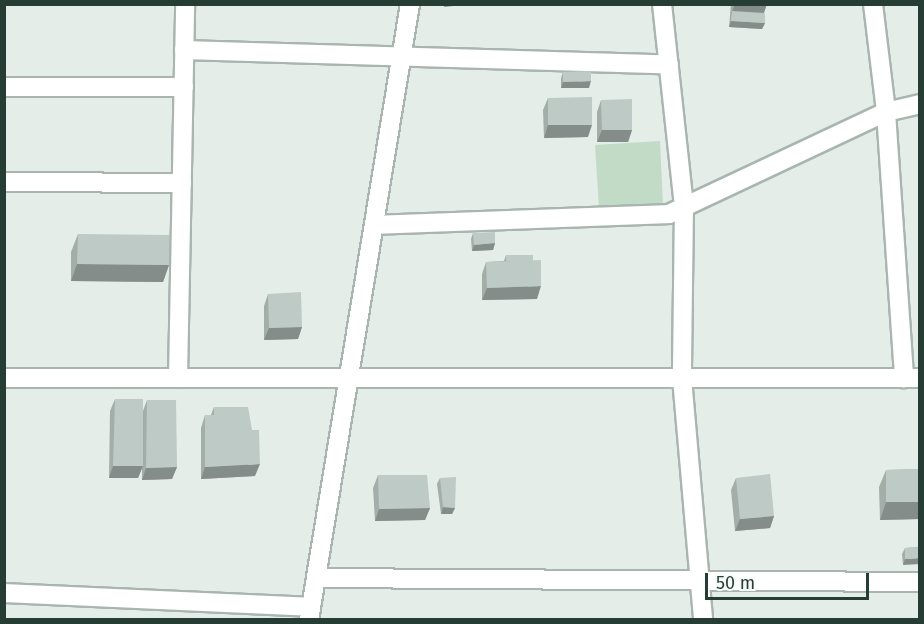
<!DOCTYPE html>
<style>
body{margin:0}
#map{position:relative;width:924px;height:624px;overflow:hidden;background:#e5ede9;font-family:"Fira Sans",sans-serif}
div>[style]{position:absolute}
.green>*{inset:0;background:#c1dbc7}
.roads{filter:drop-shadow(2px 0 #a8b5b0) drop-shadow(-2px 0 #a8b5b0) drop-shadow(0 2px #a8b5b0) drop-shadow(0 -2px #a8b5b0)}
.minor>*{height:18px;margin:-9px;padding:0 9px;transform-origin:9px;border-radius:9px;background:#fff}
.wall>*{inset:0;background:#a3aea9}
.shaded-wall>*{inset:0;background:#858d8a}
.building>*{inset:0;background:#becac5}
span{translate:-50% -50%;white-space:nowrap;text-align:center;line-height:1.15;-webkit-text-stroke:4.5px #f6faf8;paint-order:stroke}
.frame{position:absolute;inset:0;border:6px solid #263d36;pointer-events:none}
.scale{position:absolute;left:705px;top:573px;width:164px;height:27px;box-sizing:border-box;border:3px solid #263d36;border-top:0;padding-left:8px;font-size:18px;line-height:21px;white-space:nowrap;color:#263d36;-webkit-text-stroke:4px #f6faf8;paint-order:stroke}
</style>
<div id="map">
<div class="green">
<div style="clip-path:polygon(660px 141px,663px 205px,599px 208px,595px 145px)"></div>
</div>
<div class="roads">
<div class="minor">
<div style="left:662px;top:4px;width:202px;rotate:83.8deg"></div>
<div style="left:684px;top:205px;width:173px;rotate:90.7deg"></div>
<div style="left:682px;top:378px;width:243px;rotate:85deg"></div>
<div style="left:873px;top:4px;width:109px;rotate:83.1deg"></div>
<div style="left:886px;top:112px;width:267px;rotate:86.1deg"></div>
<div style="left:184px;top:50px;width:485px;rotate:1.7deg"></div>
<div style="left:4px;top:87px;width:180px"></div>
<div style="left:4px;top:182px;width:178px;rotate:0.3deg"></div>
<div style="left:374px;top:225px;width:295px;rotate:-2.1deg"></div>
<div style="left:669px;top:214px;width:240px;rotate:-25.2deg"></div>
<div style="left:886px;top:112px;width:35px;rotate:-13deg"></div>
<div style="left:4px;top:378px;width:916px"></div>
<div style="left:178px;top:378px;width:374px;rotate:-88.9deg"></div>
<div style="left:317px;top:578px;width:603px;rotate:0.38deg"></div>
<div style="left:4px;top:593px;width:307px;rotate:2.6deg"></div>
<div style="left:309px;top:620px;width:624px;rotate:-80.69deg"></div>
</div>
</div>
<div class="wall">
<div style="clip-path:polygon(731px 4px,767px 4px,764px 13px,765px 23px,762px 29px,729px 27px)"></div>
<div style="clip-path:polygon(563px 72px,589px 88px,561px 88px,561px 78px)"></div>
<div style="clip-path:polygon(548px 98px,588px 137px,544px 138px,543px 110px)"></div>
<div style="clip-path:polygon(601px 100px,632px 130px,628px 142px,597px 142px,597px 112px)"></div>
<div style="clip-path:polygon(473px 233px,495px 243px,493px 250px,472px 251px,471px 239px)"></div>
<div style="clip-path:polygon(78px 234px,169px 265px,163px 282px,71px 281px,71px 252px)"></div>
<div style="clip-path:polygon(506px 255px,537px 299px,482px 300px,482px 274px,486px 262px,504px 261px)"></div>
<div style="clip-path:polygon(268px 294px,302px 327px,298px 339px,264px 340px,264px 306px)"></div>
<div style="clip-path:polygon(115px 399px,143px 411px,147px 400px,177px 467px,172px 479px,142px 480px,142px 468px,138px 478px,109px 478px,110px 411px)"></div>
<div style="clip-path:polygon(214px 407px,255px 476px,201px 479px,201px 428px,205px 415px,211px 415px)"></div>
<div style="clip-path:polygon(920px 469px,920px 519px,880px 520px,879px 487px,886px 470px)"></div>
<div style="clip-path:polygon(378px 475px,430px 508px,425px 520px,375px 521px,373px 488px)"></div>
<div style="clip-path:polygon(440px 478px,455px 508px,452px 514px,441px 514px,437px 484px)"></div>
<div style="clip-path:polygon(736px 478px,774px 516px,770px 528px,735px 531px,731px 490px)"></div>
<div style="clip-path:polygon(920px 547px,903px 565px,902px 554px,905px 548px)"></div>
</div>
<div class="shaded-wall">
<div style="clip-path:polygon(445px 4px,472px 4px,444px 7px)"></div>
<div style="clip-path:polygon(735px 4px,767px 4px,763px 15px,731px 14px)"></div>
<div style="clip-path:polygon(731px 21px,765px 23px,762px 29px,729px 27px)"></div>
<div style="clip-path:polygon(591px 81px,589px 88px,561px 88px,563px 82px)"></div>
<div style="clip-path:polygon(548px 125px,592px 125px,588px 137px,544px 138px)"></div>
<div style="clip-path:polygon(602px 130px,632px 130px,628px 142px,597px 142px)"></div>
<div style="clip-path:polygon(495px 243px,493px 250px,472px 251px,474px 245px)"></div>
<div style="clip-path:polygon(77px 264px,169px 265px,163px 282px,71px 281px)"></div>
<div style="clip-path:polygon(541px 286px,537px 299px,482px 300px,487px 288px)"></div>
<div style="clip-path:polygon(302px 327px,298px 339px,264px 340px,269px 328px)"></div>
<div style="clip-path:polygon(260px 464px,255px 476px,201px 479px,205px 467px)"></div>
<div style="clip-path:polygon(113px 466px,143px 466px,138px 478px,109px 478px)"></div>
<div style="clip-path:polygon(177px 467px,172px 479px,142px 480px,146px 468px)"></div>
<div style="clip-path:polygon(886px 502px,920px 502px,920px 519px,880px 520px)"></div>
<div style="clip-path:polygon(443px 507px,455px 508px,452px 514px,441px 514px)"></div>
<div style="clip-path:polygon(430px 508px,425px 520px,375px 521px,379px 509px)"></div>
<div style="clip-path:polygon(774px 516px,770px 528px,735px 531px,740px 519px)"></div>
<div style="clip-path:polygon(920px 558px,920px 564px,903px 565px,905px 559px)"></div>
</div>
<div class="building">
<div style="clip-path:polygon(732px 11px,765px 13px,765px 23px,731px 21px)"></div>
<div style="clip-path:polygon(591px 71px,591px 81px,563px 82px,563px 72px)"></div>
<div style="clip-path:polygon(592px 97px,592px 125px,548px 125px,548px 98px)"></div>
<div style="clip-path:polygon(632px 99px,632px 130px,602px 130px,601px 100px)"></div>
<div style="clip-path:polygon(495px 232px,495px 243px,474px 245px,473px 233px)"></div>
<div style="clip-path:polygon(78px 234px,169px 235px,169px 265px,77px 264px)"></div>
<div style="clip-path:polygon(506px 255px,533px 255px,533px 261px,506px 261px)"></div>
<div style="clip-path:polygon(541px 260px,541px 286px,487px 288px,486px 262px)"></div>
<div style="clip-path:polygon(301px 292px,302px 327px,269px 328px,268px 294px)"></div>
<div style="clip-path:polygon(115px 399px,143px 399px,143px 466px,113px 466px)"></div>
<div style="clip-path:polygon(147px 400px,176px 400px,177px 467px,146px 468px)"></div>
<div style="clip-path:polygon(214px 407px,248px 407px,252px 430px,259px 430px,260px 464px,205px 467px,205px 415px,214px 415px)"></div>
<div style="clip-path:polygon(920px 469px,920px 502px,886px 502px,886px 470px)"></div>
<div style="clip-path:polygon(770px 474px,774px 516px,740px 519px,736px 478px)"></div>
<div style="clip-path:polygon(378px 475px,427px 475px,430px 508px,379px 509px)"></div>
<div style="clip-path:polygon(456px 477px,455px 508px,443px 507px,440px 478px)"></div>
<div style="clip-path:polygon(920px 547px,920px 558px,905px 559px,905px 548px)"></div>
</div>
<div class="frame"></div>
<div class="scale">50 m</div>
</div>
